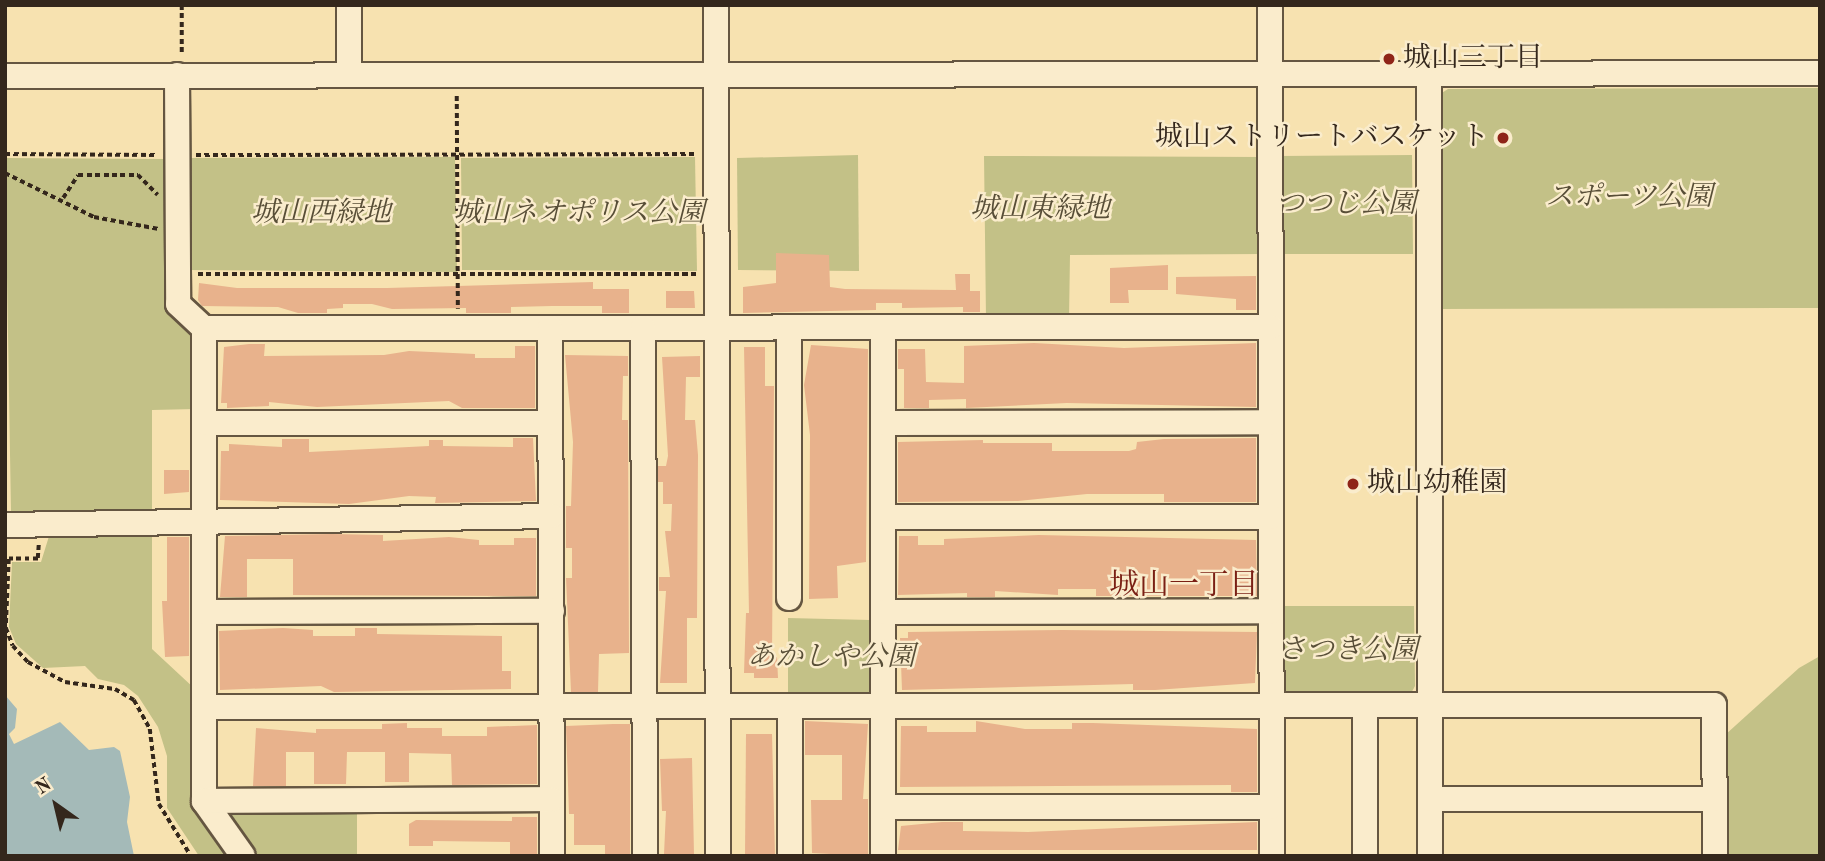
<!DOCTYPE html>
<meta charset="utf-8">
<style>
body{margin:0}
#map{position:relative;width:1825px;height:861px;overflow:hidden;background:#f7e2b0;font-family:"Old Standard TT","Noto Serif JP",serif}
div>[style]{position:absolute}
.green>*{inset:0;background:#c3c187}
.water>*{inset:0;background:#a4bab8}
.building>*{inset:0;background:#e8b28c}
.path>*{height:3.5px;margin-top:-1.75px;transform-origin:0;background:repeating-linear-gradient(90deg,#34271c 0 5px,transparent 0 8.5px)}
.roads{filter:drop-shadow(2px 0 #655641) drop-shadow(-2px 0 #655641) drop-shadow(0 2px #655641) drop-shadow(0 -2px #655641)}
.minor>*{height:24px;margin:-12px;padding:0 12px;transform-origin:12px;border-radius:12px;background:#faeccc}
.dots>*{width:19px;height:19px;translate:-50% -50%;box-sizing:border-box;border:4px solid #faeccc;border-radius:50%}
span{translate:-50% -50%;white-space:nowrap;text-align:center;line-height:1.15;-webkit-text-stroke:5px #faeccc;paint-order:stroke}
.poi-label{font-size:28px;color:#34271c}
.left{translate:0 -50%;text-align:left}
.right{translate:-100% -50%;text-align:right}
.park-label{font-size:28px;color:#584e37;font-style:italic}
.neighbourhood-label{font-size:30px;color:#7a1f14}
.frame{position:absolute;inset:0;border:7px solid #34271c;pointer-events:none}
.north{position:absolute;left:21px;top:770px;width:70px;height:70px;-webkit-text-stroke:5px #faeccc;paint-order:stroke;rotate:326deg;font-size:19px;font-weight:700;line-height:28px;text-align:center;color:#34271c}
.north::after{content:'';display:block;margin:auto;width:24px;height:32px;background:#34271c;clip-path:polygon(50% 0,100% 100%,50% 72%,0 100%)}
</style>
<div id="map">
<div class="green">
<div style="clip-path:polygon(1820px 88px,1820px 308px,1439px 309px,1437px 96px,1448px 89px)"></div>
<div style="clip-path:polygon(858px 155px,859px 271px,738px 270px,737px 158px)"></div>
<div style="clip-path:polygon(1412px 155px,1413px 254px,1280px 254px,1280px 156px)"></div>
<div style="clip-path:polygon(984px 156px,1262px 157px,1263px 254px,1070px 255px,1069px 319px,986px 318px)"></div>
<div style="clip-path:polygon(455px 157px,457px 272px,187px 270px,186px 158px)"></div>
<div style="clip-path:polygon(695px 157px,697px 271px,462px 270px,461px 158px)"></div>
<div style="clip-path:polygon(5px 158px,167px 159px,195px 330px,196px 409px,152px 410px,152px 512px,11px 513px)"></div>
<div style="clip-path:polygon(152px 528px,152px 649px,195px 689px,196px 795px,233px 856px,199px 856px,167px 808px,167px 756px,158px 727px,138px 696px,124px 685px,98px 679px,85px 666px,43px 668px,16px 644px,9px 627px,12px 562px,41px 562px,50px 533px)"></div>
<div style="clip-path:polygon(1280px 606px,1414px 606px,1415px 686px,1409px 697px,1288px 697px,1281px 693px)"></div>
<div style="clip-path:polygon(788px 618px,870px 620px,873px 692px,788px 697px)"></div>
<div style="clip-path:polygon(1820px 656px,1820px 856px,1724px 856px,1725px 735px,1799px 668px)"></div>
<div style="clip-path:polygon(357px 807px,357px 856px,253px 856px,226px 817px,229px 809px)"></div>
</div>
<div class="water">
<div style="clip-path:polygon(5px 695px,17px 709px,15px 728px,9px 734px,14px 744px,60px 722px,89px 750px,114px 747px,120px 751px,130px 797px,127px 822px,134px 856px,5px 856px)"></div>
</div>
<div class="building">
<div style="clip-path:polygon(776px 253px,829px 255px,830px 287px,845px 289px,956px 290px,955px 274px,970px 274px,970px 291px,980px 291px,980px 312px,963px 312px,963px 307px,902px 308px,902px 303px,876px 303px,876px 310px,743px 313px,743px 287px,776px 283px)"></div>
<div style="clip-path:polygon(1168px 265px,1168px 290px,1128px 290px,1129px 303px,1110px 303px,1110px 268px)"></div>
<div style="clip-path:polygon(1256px 276px,1256px 310px,1236px 310px,1236px 299px,1176px 294px,1176px 277px)"></div>
<div style="clip-path:polygon(593px 282px,593px 289px,629px 289px,629px 313px,602px 313px,602px 306px,552px 306px,511px 307px,511px 313px,466px 313px,466px 308px,392px 309px,372px 304px,343px 304px,343px 308px,327px 309px,327px 313px,298px 313px,278px 307px,202px 306px,198px 300px,199px 283px,237px 288px,387px 288px)"></div>
<div style="clip-path:polygon(666px 291px,694px 291px,695px 308px,666px 308px)"></div>
<div style="clip-path:polygon(1034px 343px,1124px 348px,1256px 343px,1256px 407px,1067px 403px,966px 408px,966px 399px,929px 400px,929px 408px,904px 408px,904px 369px,898px 369px,898px 349px,925px 349px,926px 382px,964px 383px,964px 346px)"></div>
<div style="clip-path:polygon(249px 344px,265px 344px,264px 356px,384px 355px,409px 351px,475px 354px,475px 358px,515px 358px,515px 346px,535px 346px,535px 408px,462px 408px,449px 401px,317px 407px,269px 402px,269px 406px,227px 408px,227px 403px,221px 403px,224px 347px)"></div>
<div style="clip-path:polygon(811px 345px,868px 349px,866px 562px,837px 566px,838px 598px,809px 599px,810px 435px,804px 385px)"></div>
<div style="clip-path:polygon(744px 347px,765px 347px,765px 386px,774px 386px,772px 657px,777px 657px,778px 678px,754px 678px,754px 673px,744px 673px,746px 613px,749px 613px)"></div>
<div style="clip-path:polygon(565px 355px,628px 356px,628px 376px,623px 376px,622px 420px,628px 420px,629px 653px,599px 654px,598px 692px,571px 692px,566px 578px,572px 578px,572px 548px,566px 548px,566px 506px,571px 506px,573px 442px)"></div>
<div style="clip-path:polygon(700px 356px,700px 377px,686px 377px,685px 420px,695px 420px,698px 455px,697px 618px,687px 618px,687px 683px,660px 683px,666px 591px,659px 591px,659px 577px,670px 577px,665px 531px,671px 531px,672px 504px,663px 504px,663px 482px,658px 482px,658px 466px,666px 466px,668px 456px,662px 357px)"></div>
<div style="clip-path:polygon(513px 438px,533px 438px,536px 501px,435px 503px,436px 497px,409px 496px,349px 504px,220px 500px,221px 451px,229px 451px,229px 444px,282px 447px,282px 439px,309px 439px,309px 452px,429px 446px,429px 440px,443px 440px,443px 446px,513px 447px)"></div>
<div style="clip-path:polygon(1256px 438px,1256px 502px,1164px 502px,1164px 494px,1087px 494px,1018px 501px,898px 502px,898px 442px,983px 440px,983px 443px,1052px 443px,1052px 451px,1129px 451px,1136px 449px,1137px 442px,1164px 439px)"></div>
<div style="clip-path:polygon(164px 470px,189px 470px,189px 492px,164px 494px)"></div>
<div style="clip-path:polygon(332px 534px,383px 535px,383px 541px,449px 537px,479px 540px,479px 545px,514px 545px,514px 538px,536px 538px,536px 596px,293px 595px,293px 559px,247px 559px,247px 597px,220px 597px,225px 536px)"></div>
<div style="clip-path:polygon(1039px 535px,1256px 540px,1257px 596px,1096px 596px,1096px 589px,1058px 589px,1058px 595px,995px 591px,995px 597px,967px 597px,967px 593px,898px 595px,899px 536px,918px 536px,918px 545px,944px 545px,944px 539px)"></div>
<div style="clip-path:polygon(167px 537px,189px 537px,189px 656px,165px 657px,162px 601px,167px 601px)"></div>
<div style="clip-path:polygon(283px 628px,313px 630px,313px 636px,355px 636px,355px 628px,377px 628px,377px 634px,502px 636px,502px 671px,511px 671px,511px 689px,334px 692px,321px 686px,220px 690px,219px 631px)"></div>
<div style="clip-path:polygon(1062px 630px,1257px 632px,1255px 683px,1155px 690px,1133px 690px,1133px 684px,902px 690px,900px 638px,908px 638px,908px 632px)"></div>
<div style="clip-path:polygon(805px 721px,868px 724px,863px 799px,868px 799px,868px 856px,812px 853px,811px 800px,842px 800px,842px 755px,805px 755px)"></div>
<div style="clip-path:polygon(976px 721px,1025px 729px,1072px 729px,1072px 723px,1093px 723px,1257px 729px,1257px 792px,1231px 792px,1231px 785px,900px 787px,901px 726px,927px 726px,927px 732px,976px 732px)"></div>
<div style="clip-path:polygon(407px 723px,407px 728px,442px 728px,442px 736px,487px 736px,487px 727px,537px 725px,537px 784px,452px 785px,451px 754px,409px 753px,409px 782px,385px 782px,385px 752px,347px 752px,346px 784px,314px 784px,314px 752px,286px 752px,286px 786px,253px 786px,256px 728px,316px 733px,316px 729px,382px 729px,382px 724px)"></div>
<div style="clip-path:polygon(613px 724px,630px 724px,630px 856px,605px 856px,605px 845px,574px 845px,574px 814px,569px 814px,566px 726px)"></div>
<div style="clip-path:polygon(746px 734px,772px 734px,775px 856px,745px 856px)"></div>
<div style="clip-path:polygon(692px 758px,694px 854px,664px 854px,666px 811px,662px 811px,660px 759px)"></div>
<div style="clip-path:polygon(512px 817px,537px 817px,537px 856px,510px 856px,510px 842px,433px 841px,433px 846px,409px 846px,409px 824px,416px 820px,512px 821px)"></div>
<div style="clip-path:polygon(942px 822px,963px 822px,963px 831px,1028px 832px,1257px 822px,1257px 850px,898px 850px,901px 826px)"></div>
</div>
<div class="path">
<div style="left:182px;top:5px;width:51px;rotate:90deg"></div>
<div style="left:457px;top:96px;width:213px;rotate:89.7deg"></div>
<div style="left:5px;top:154px;width:152px;rotate:0.4deg"></div>
<div style="left:196px;top:155px;width:500px;rotate:-0.11deg"></div>
<div style="left:5px;top:173px;width:99px;rotate:26.3deg"></div>
<div style="left:94px;top:217px;width:66px;rotate:10.5deg"></div>
<div style="left:63px;top:198px;width:27px;rotate:-57deg"></div>
<div style="left:78px;top:175px;width:60px"></div>
<div style="left:138px;top:175px;width:28px;rotate:45deg"></div>
<div style="left:198px;top:274px;width:500px"></div>
<div style="left:39px;top:545px;width:14px;rotate:94deg"></div>
<div style="left:38px;top:559px;width:29px;rotate:180deg"></div>
<div style="left:9px;top:559px;width:69px;rotate:92.5deg"></div>
<div style="left:6px;top:628px;width:19px;rotate:69deg"></div>
<div style="left:13px;top:646px;width:22px;rotate:47deg"></div>
<div style="left:28px;top:662px;width:42px;rotate:28.4deg"></div>
<div style="left:65px;top:682px;width:50px;rotate:8deg"></div>
<div style="left:115px;top:689px;width:22px;rotate:30deg"></div>
<div style="left:134px;top:700px;width:33px;rotate:61deg"></div>
<div style="left:150px;top:729px;width:76px;rotate:83.2deg"></div>
<div style="left:159px;top:804px;width:61px;rotate:58.4deg"></div>
</div>
<div class="roads">
<div class="minor">
<div style="left:716px;top:5px;width:851px;rotate:89.87deg"></div>
<div style="left:1270px;top:5px;width:851px;rotate:89.87deg"></div>
<div style="left:1429px;top:73px;width:783px;rotate:89.93deg"></div>
<div style="left:349px;top:74px;width:69px;rotate:-90deg"></div>
<div style="left:177px;top:75px;width:229px;rotate:89.7deg"></div>
<div style="left:178px;top:304px;width:35px;rotate:43deg"></div>
<div style="left:204px;top:328px;width:1066px;rotate:-0.05deg"></div>
<div style="left:5px;top:76px;width:1815px;rotate:-0.09deg"></div>
<div style="left:789px;top:327px;width:271px;rotate:90deg"></div>
<div style="left:204px;top:328px;width:473px;rotate:90deg"></div>
<div style="left:204px;top:801px;width:67px;rotate:54.7deg"></div>
<div style="left:550px;top:328px;width:528px;rotate:89.78deg"></div>
<div style="left:643px;top:328px;width:528px;rotate:89.78deg"></div>
<div style="left:883px;top:328px;width:528px;rotate:90deg"></div>
<div style="left:206px;top:423px;width:344px"></div>
<div style="left:883px;top:423px;width:388px;rotate:-0.1deg"></div>
<div style="left:883px;top:517px;width:388px"></div>
<div style="left:5px;top:525px;width:546px;rotate:-0.94deg"></div>
<div style="left:204px;top:612px;width:348px;rotate:-0.2deg"></div>
<div style="left:884px;top:612px;width:387px;rotate:-0.1deg"></div>
<div style="left:1365px;top:705px;width:151px;rotate:90deg"></div>
<div style="left:204px;top:707px;width:1510px;rotate:-0.08deg"></div>
<div style="left:1714px;top:705px;width:151px;rotate:89.6deg"></div>
<div style="left:1430px;top:799px;width:285px"></div>
<div style="left:204px;top:801px;width:347px;rotate:-0.3deg"></div>
<div style="left:883px;top:807px;width:388px"></div>
<div style="left:790px;top:856px;width:150px;rotate:-90deg"></div>
</div>
</div>
<div class="dots">
<div style="left:1389px;top:59px;background:#8f2418"></div>
<div style="left:1503px;top:138px;background:#8f2418"></div>
<div style="left:1353px;top:484px;background:#8f2418"></div>
</div>
<div class="poi-label">
<span class="left" style="left:1403px;top:59px">城山三丁目</span>
<span class="right" style="left:1489px;top:138px">城山ストリートバスケット</span>
<span class="left" style="left:1367px;top:484px">城山幼稚園</span>
</div>
<div class="park-label">
<span style="left:1629px;top:198px">スポーツ公園</span>
<span style="left:1346px;top:205px">つつじ公園</span>
<span style="left:1040px;top:210px">城山東緑地</span>
<span style="left:321px;top:214px">城山西緑地</span>
<span style="left:579px;top:214px">城山ネオポリス公園</span>
<span style="left:1348px;top:651px">さつき公園</span>
<span style="left:831px;top:658px">あかしや公園</span>
</div>
<div class="neighbourhood-label">
<span style="left:1184px;top:586px">城山一丁目</span>
</div>
<div class="frame"></div>
<div class="north">N</div>
</div>
